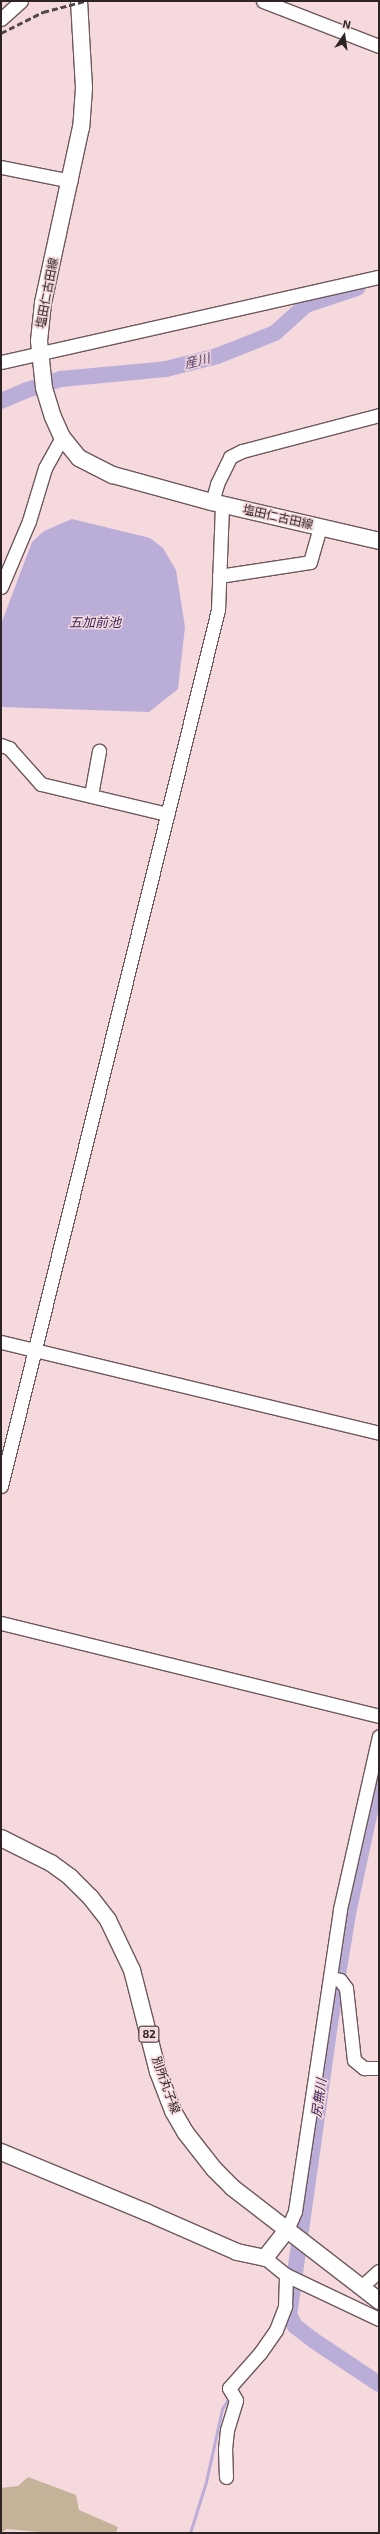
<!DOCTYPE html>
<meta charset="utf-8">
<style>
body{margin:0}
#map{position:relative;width:380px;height:2534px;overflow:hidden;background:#f5d9dd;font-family:"Exo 2","Noto Sans JP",sans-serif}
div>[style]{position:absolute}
.green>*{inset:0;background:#c4b299}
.water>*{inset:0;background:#baaed9}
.stream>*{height:2.5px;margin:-1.25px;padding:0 1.25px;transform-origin:1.25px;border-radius:1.25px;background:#baaed9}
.river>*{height:16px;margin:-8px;padding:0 8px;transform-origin:8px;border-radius:8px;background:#baaed9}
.roads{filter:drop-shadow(1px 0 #6f585c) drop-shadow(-1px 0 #6f585c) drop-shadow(0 1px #6f585c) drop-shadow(0 -1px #6f585c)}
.minor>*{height:13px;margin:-6.5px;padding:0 6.5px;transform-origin:6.5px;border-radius:6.5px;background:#fff}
.major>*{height:16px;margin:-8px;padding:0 8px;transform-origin:8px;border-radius:8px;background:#fff}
.rail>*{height:2.5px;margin-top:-1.25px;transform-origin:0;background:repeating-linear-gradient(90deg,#534648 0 6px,transparent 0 9px)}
span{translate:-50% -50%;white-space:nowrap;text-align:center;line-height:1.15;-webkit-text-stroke:3px #f5d9dd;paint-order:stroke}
.shield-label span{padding:1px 3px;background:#f5d9dd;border:1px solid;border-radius:3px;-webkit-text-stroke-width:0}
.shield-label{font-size:11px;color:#2e2426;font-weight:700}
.street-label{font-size:12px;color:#2e2426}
.water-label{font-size:13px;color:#3b285d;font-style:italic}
.frame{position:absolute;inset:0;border:2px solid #2e2426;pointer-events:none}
.north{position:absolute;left:324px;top:16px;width:40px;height:40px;-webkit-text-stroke:3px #f5d9dd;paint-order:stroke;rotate:13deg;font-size:11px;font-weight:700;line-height:16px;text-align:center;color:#2e2426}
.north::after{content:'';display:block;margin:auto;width:14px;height:18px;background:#2e2426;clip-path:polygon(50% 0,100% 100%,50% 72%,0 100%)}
</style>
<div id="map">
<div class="green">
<div style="clip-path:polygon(28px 2477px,76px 2495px,79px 2510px,118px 2527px,116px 2533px,49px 2533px,7px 2529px,1px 2533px,1px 2488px,18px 2486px)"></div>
</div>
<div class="water">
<div style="clip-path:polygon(72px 519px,150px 538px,163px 548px,176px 570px,185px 627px,178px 689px,149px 712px,1px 707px,1px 624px,32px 542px,44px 531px)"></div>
</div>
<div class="stream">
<div style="left:286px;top:2322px;width:8px;rotate:-67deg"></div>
<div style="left:267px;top:2353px;width:11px;rotate:-52deg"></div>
<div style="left:190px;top:2533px;width:53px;rotate:-72.6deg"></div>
<div style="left:206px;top:2482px;width:75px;rotate:-77.6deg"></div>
<div style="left:222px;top:2409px;width:13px;rotate:-58deg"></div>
</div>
<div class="river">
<div style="left:1px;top:401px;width:28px;rotate:-23deg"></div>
<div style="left:27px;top:390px;width:36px;rotate:-18deg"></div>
<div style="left:61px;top:379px;width:105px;rotate:-5.4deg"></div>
<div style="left:166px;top:369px;width:53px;rotate:-14.3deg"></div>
<div style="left:217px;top:356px;width:62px;rotate:-21.6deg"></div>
<div style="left:275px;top:333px;width:42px;rotate:-42.1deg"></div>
<div style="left:306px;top:305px;width:54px;rotate:-18.4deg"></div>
<div style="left:379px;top:1769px;width:148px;rotate:102.1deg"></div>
<div style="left:348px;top:1914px;width:111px;rotate:99.3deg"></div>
<div style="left:330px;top:2024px;width:294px;rotate:98deg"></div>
<div style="left:289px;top:2315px;width:13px;rotate:61deg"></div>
<div style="left:295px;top:2326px;width:23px;rotate:38deg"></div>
<div style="left:313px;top:2340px;width:79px;rotate:33.7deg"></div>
</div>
<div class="roads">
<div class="minor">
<div style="left:263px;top:1px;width:124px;rotate:21.2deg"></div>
<div style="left:1px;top:19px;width:27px;rotate:-42deg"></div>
<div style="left:1px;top:167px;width:71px;rotate:11.3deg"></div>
<div style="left:1px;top:362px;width:387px;rotate:-12.7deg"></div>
<div style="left:212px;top:502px;width:19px;rotate:-74deg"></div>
<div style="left:217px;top:484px;width:30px;rotate:-64deg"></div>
<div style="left:230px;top:457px;width:13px;rotate:-27deg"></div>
<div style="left:242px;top:451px;width:142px;rotate:-14.7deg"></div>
<div style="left:219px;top:576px;width:92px;rotate:-8.7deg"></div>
<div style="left:310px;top:562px;width:36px;rotate:-74deg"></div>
<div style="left:1px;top:587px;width:72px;rotate:-67deg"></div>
<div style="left:29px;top:521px;width:55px;rotate:-73.2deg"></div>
<div style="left:45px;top:468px;width:35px;rotate:-61deg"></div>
<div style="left:1px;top:745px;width:9px;rotate:21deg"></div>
<div style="left:9px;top:748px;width:48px;rotate:48.4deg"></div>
<div style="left:41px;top:784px;width:130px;rotate:13.4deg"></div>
<div style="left:91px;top:795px;width:45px;rotate:-79.7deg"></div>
<div style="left:1px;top:1342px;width:389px;rotate:13.5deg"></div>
<div style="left:1px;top:1486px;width:902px;rotate:-76.09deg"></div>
<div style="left:218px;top:610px;width:106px;rotate:-87.8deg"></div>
<div style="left:1px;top:1623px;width:389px;rotate:13.8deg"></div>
<div style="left:330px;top:1978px;width:10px;rotate:11deg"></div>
<div style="left:340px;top:1980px;width:10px;rotate:53deg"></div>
<div style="left:346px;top:1988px;width:72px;rotate:83.7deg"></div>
<div style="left:354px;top:2060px;width:13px;rotate:39deg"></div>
<div style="left:364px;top:2068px;width:15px"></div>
<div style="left:287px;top:2230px;width:21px;rotate:-67deg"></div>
<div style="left:295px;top:2211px;width:305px;rotate:-81.5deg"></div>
<div style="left:340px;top:1909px;width:177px;rotate:-77.3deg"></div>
<div style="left:265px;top:2258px;width:27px;rotate:39deg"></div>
<div style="left:286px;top:2275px;width:103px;rotate:25.3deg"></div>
<div style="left:361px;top:2287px;width:24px;rotate:-42deg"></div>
<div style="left:226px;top:2477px;width:28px;rotate:-92deg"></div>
<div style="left:225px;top:2449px;width:19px;rotate:-84deg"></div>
<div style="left:227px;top:2430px;width:31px;rotate:-73deg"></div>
<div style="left:236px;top:2400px;width:14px;rotate:-120deg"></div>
<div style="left:229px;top:2388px;width:47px;rotate:-48.5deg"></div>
<div style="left:260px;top:2353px;width:28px;rotate:-55deg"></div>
<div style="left:276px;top:2330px;width:26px;rotate:-69deg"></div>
<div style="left:285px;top:2306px;width:31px;rotate:-88deg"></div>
</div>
<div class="major">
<div style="left:79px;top:1px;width:87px;rotate:86.7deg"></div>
<div style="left:84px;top:88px;width:39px;rotate:94deg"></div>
<div style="left:81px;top:127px;width:180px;rotate:102.2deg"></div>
<div style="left:43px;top:303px;width:38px;rotate:96deg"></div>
<div style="left:39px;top:341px;width:47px;rotate:83.9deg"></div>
<div style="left:44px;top:388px;width:30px;rotate:73deg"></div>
<div style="left:53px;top:417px;width:22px;rotate:66deg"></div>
<div style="left:62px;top:437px;width:27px;rotate:51deg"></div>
<div style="left:79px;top:458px;width:38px;rotate:27deg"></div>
<div style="left:113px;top:475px;width:103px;rotate:15.3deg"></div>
<div style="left:212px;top:502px;width:171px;rotate:13.1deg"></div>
<div style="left:1px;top:1838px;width:56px;rotate:26.6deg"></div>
<div style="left:51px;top:1863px;width:24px;rotate:36deg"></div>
<div style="left:70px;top:1877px;width:30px;rotate:45deg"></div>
<div style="left:91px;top:1898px;width:28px;rotate:52deg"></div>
<div style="left:108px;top:1920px;width:55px;rotate:64.4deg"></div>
<div style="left:132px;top:1970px;width:105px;rotate:75.7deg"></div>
<div style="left:158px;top:2072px;width:42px;rotate:69deg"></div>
<div style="left:173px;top:2111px;width:24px;rotate:60deg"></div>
<div style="left:185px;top:2132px;width:47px;rotate:51.9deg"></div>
<div style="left:214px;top:2169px;width:27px;rotate:45deg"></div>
<div style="left:233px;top:2188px;width:185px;rotate:37.7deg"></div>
<div style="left:1px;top:2152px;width:157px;rotate:22.5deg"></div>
<div style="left:146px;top:2212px;width:99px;rotate:23.7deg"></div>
<div style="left:237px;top:2252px;width:29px;rotate:12deg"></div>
<div style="left:265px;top:2258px;width:36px;rotate:-52deg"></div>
</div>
</div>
<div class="rail">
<div style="left:1px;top:33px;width:47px;rotate:-26.6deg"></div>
<div style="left:43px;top:12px;width:43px;rotate:-14.7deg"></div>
</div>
<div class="shield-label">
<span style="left:149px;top:2034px">82</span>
</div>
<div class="street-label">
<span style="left:47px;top:293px;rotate:-79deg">塩田仁古田線</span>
<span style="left:278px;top:517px;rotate:13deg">塩田仁古田線</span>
<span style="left:166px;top:2085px;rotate:70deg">別所丸子線</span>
</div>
<div class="water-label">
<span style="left:197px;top:361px;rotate:-14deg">産川</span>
<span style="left:95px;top:622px">五加前池</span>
<span style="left:319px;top:2098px;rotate:-82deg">尻無川</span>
</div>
<div class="frame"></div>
<div class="north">N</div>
</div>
